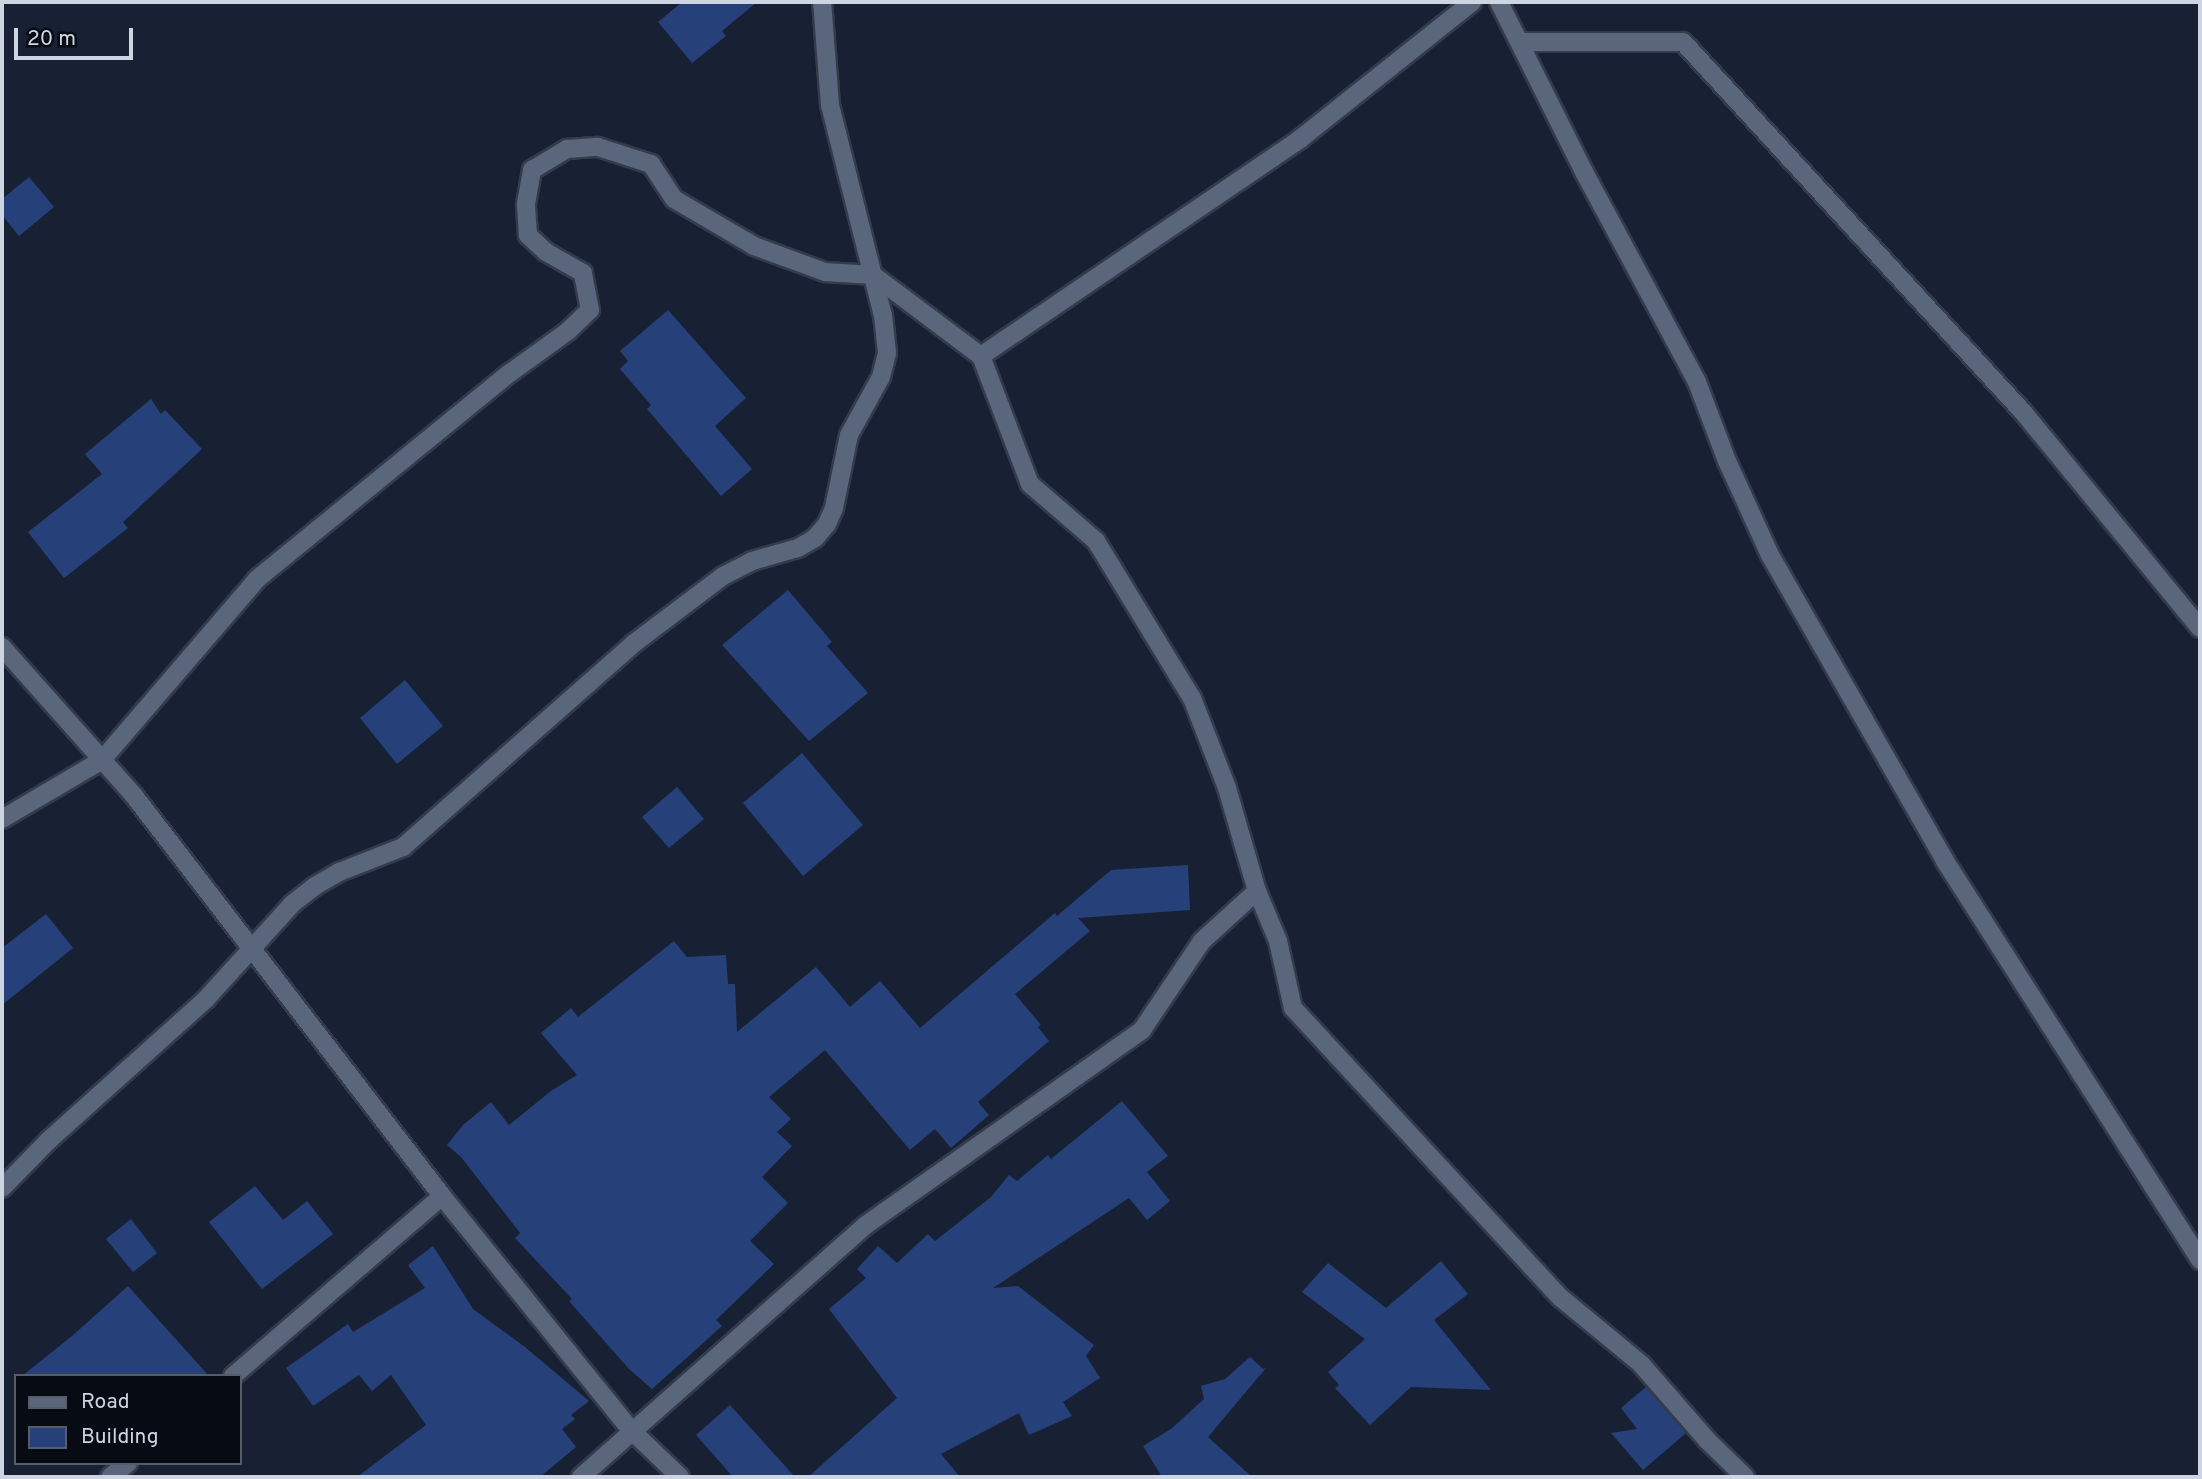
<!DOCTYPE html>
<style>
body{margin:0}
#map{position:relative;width:2202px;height:1479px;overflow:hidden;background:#182134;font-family:Overpass,sans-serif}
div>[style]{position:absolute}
.building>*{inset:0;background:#264079}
.roads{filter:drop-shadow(2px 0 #343b4b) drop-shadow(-2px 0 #343b4b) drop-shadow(0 2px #343b4b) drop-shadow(0 -2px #343b4b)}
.minor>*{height:18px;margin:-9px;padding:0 9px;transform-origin:9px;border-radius:9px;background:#5a667c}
span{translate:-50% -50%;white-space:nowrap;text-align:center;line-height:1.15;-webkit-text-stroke:6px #070b13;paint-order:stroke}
.frame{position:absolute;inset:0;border:4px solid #ced5e2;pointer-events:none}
.legend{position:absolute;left:14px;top:1374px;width:228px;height:91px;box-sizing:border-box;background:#070b13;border:2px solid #575c66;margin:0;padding:9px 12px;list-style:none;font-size:21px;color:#ced5e2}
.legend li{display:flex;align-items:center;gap:14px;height:35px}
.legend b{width:35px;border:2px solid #575c66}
.scale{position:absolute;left:14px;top:28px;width:119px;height:32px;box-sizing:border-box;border:4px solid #ced5e2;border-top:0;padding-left:9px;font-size:21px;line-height:24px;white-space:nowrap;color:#ced5e2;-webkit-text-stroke:5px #070b13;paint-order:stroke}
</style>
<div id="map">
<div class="building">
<div style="clip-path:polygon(682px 2px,757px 2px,722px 31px,726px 36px,692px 63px,658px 22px)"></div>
<div style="clip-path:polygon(29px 177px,54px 207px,19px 236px,2px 215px,2px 199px)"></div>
<div style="clip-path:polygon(668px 310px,746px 398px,715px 426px,752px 469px,721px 496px,647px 409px,651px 405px,620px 369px,628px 361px,620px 351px)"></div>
<div style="clip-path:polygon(151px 399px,161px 414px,165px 410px,202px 449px,123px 522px,128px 528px,64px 578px,28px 532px,102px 474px,85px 454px)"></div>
<div style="clip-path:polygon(788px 590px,832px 642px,827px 646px,868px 693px,809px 741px,722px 645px)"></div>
<div style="clip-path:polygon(405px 680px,443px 726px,397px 764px,360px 718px)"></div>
<div style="clip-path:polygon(802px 753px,863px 825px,803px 876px,743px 803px)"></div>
<div style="clip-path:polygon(677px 787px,704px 819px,669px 848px,642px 817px)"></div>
<div style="clip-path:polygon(1188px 865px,1190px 910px,1078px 918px,1090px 931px,1015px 994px,1041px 1025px,1038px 1027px,1049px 1041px,978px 1102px,989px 1115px,951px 1148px,935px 1129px,910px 1150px,825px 1050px,769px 1097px,791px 1119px,777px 1132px,792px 1146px,762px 1177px,788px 1203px,750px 1241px,774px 1264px,716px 1320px,722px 1326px,652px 1389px,629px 1369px,569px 1301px,572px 1299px,515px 1238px,520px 1233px,461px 1157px,447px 1145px,463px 1125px,491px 1102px,509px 1125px,551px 1091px,577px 1075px,541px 1033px,571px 1008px,578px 1017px,674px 941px,687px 957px,726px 955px,728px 984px,735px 984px,737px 1032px,816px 967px,850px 1007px,880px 981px,920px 1028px,1055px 913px,1057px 916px,1111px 870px)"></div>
<div style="clip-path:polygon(46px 914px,73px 948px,2px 1005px,2px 948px)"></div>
<div style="clip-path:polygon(1122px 1101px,1168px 1156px,1147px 1172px,1170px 1201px,1147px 1220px,1129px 1198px,993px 1288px,1018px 1286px,1094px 1345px,1086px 1356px,1100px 1378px,1063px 1402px,1072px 1416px,1029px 1435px,1019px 1413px,941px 1454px,960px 1477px,808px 1477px,897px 1398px,829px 1309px,866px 1278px,857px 1269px,878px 1246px,897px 1263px,928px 1234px,935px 1241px,991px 1197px,1009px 1175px,1017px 1181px,1048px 1155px,1051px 1159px)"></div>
<div style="clip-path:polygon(255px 1186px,283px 1220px,307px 1201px,333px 1234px,262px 1289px,209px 1222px)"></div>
<div style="clip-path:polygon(131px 1219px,157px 1253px,133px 1272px,106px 1239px)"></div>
<div style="clip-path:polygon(433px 1246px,473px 1309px,525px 1347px,589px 1401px,571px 1415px,575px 1419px,562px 1429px,576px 1447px,540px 1477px,357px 1477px,426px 1425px,391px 1375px,372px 1391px,359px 1375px,313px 1406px,286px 1368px,348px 1324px,353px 1332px,425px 1288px,408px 1265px)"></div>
<div style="clip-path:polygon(1441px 1261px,1468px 1294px,1434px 1320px,1491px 1390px,1411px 1387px,1370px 1425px,1335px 1388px,1339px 1385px,1328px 1372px,1365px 1339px,1302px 1292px,1328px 1263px,1386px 1308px)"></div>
<div style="clip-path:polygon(128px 1286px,209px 1376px,22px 1376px,72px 1336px)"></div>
<div style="clip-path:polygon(1250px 1357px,1263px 1369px,1266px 1368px,1208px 1437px,1252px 1477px,1162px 1477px,1143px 1446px,1171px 1429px,1204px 1399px,1201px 1386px,1225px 1379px)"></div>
<div style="clip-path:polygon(1646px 1387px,1686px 1433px,1643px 1470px,1611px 1433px,1637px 1429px,1621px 1408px)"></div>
<div style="clip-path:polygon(730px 1405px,795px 1477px,733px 1477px,696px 1435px)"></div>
</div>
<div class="roads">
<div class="minor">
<div style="left:1499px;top:2px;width:190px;rotate:63.4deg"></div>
<div style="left:1584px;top:172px;width:238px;rotate:61.7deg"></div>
<div style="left:1697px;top:382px;width:85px;rotate:69.2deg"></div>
<div style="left:1727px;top:461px;width:103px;rotate:65.4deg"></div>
<div style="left:1770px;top:555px;width:353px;rotate:60.2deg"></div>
<div style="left:1945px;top:861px;width:474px;rotate:57.4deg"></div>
<div style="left:1520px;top:42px;width:163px"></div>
<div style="left:1683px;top:42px;width:502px;rotate:47.42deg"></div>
<div style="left:2023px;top:412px;width:279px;rotate:50.7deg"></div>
<div style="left:981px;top:356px;width:386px;rotate:-34.2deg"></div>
<div style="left:1300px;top:139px;width:220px;rotate:-38.5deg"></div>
<div style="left:2px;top:647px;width:200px;rotate:48.4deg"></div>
<div style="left:135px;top:797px;width:503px;rotate:52.42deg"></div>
<div style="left:442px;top:1196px;width:301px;rotate:51.1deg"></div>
<div style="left:631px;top:1430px;width:68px;rotate:43.8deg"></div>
<div style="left:2px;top:819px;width:116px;rotate:-30.5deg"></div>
<div style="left:102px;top:760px;width:238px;rotate:-49.4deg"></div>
<div style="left:257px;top:579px;width:326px;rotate:-39.2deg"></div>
<div style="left:510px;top:373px;width:72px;rotate:-35.9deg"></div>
<div style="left:568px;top:331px;width:30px;rotate:-44deg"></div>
<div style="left:590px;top:310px;width:38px;rotate:-101deg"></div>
<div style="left:583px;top:273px;width:43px;rotate:-150.4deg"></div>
<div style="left:546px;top:252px;width:25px;rotate:-137deg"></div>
<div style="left:528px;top:235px;width:31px;rotate:-94deg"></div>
<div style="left:526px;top:204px;width:35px;rotate:-80deg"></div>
<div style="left:532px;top:170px;width:41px;rotate:-31deg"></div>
<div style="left:567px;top:149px;width:31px;rotate:-4deg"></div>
<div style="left:598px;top:147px;width:56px;rotate:17.8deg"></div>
<div style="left:651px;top:164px;width:42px;rotate:56.7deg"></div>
<div style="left:674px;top:199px;width:93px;rotate:30.4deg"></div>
<div style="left:754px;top:246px;width:76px;rotate:20.1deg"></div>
<div style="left:825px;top:272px;width:48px;rotate:3.6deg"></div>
<div style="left:873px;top:275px;width:135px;rotate:36.9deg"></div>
<div style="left:981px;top:356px;width:137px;rotate:69.1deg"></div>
<div style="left:1030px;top:484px;width:87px;rotate:40.8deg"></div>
<div style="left:1096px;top:541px;width:184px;rotate:58.6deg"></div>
<div style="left:1192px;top:698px;width:97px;rotate:68.7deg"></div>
<div style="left:1227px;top:788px;width:107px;rotate:73.8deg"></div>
<div style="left:1257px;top:891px;width:54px;rotate:67.2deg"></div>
<div style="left:1278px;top:941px;width:69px;rotate:77.4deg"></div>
<div style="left:1293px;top:1008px;width:395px;rotate:47.3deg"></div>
<div style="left:1561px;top:1298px;width:104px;rotate:39.5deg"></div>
<div style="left:1641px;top:1364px;width:101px;rotate:49deg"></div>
<div style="left:1707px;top:1440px;width:53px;rotate:44.2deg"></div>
<div style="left:2px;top:1188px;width:67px;rotate:-45.6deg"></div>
<div style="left:49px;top:1140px;width:211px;rotate:-41.9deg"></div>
<div style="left:206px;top:999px;width:128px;rotate:-47.8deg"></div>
<div style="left:292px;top:904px;width:29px;rotate:-38deg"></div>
<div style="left:315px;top:886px;width:28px;rotate:-30deg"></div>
<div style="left:339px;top:872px;width:69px;rotate:-21.3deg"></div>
<div style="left:403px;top:847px;width:307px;rotate:-41.4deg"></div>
<div style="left:633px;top:644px;width:113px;rotate:-37.1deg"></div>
<div style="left:723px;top:576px;width:33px;rotate:-27deg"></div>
<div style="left:752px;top:561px;width:48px;rotate:-15.8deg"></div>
<div style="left:798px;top:548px;width:20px;rotate:-30deg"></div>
<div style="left:815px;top:538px;width:18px;rotate:-49deg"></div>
<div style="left:827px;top:524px;width:17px;rotate:-66deg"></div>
<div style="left:834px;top:508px;width:75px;rotate:-78.4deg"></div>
<div style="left:849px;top:435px;width:66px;rotate:-61.1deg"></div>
<div style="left:881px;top:377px;width:25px;rotate:-76deg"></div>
<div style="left:887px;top:353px;width:37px;rotate:-96deg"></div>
<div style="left:883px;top:316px;width:218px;rotate:-104.1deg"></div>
<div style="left:830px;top:105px;width:103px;rotate:-94.4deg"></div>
<div style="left:233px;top:1376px;width:276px;rotate:-40.7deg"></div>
<div style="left:110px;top:1477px;width:23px;rotate:-38deg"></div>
<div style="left:581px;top:1477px;width:380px;rotate:-41.5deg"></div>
<div style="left:866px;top:1225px;width:338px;rotate:-35.2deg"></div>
<div style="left:1142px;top:1030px;width:107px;rotate:-56deg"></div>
<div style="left:1202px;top:941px;width:74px;rotate:-42.3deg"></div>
</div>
</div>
<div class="frame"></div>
<ul class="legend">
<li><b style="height:9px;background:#5a667c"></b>Road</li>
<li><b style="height:19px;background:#264079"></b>Building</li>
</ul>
<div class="scale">20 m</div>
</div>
